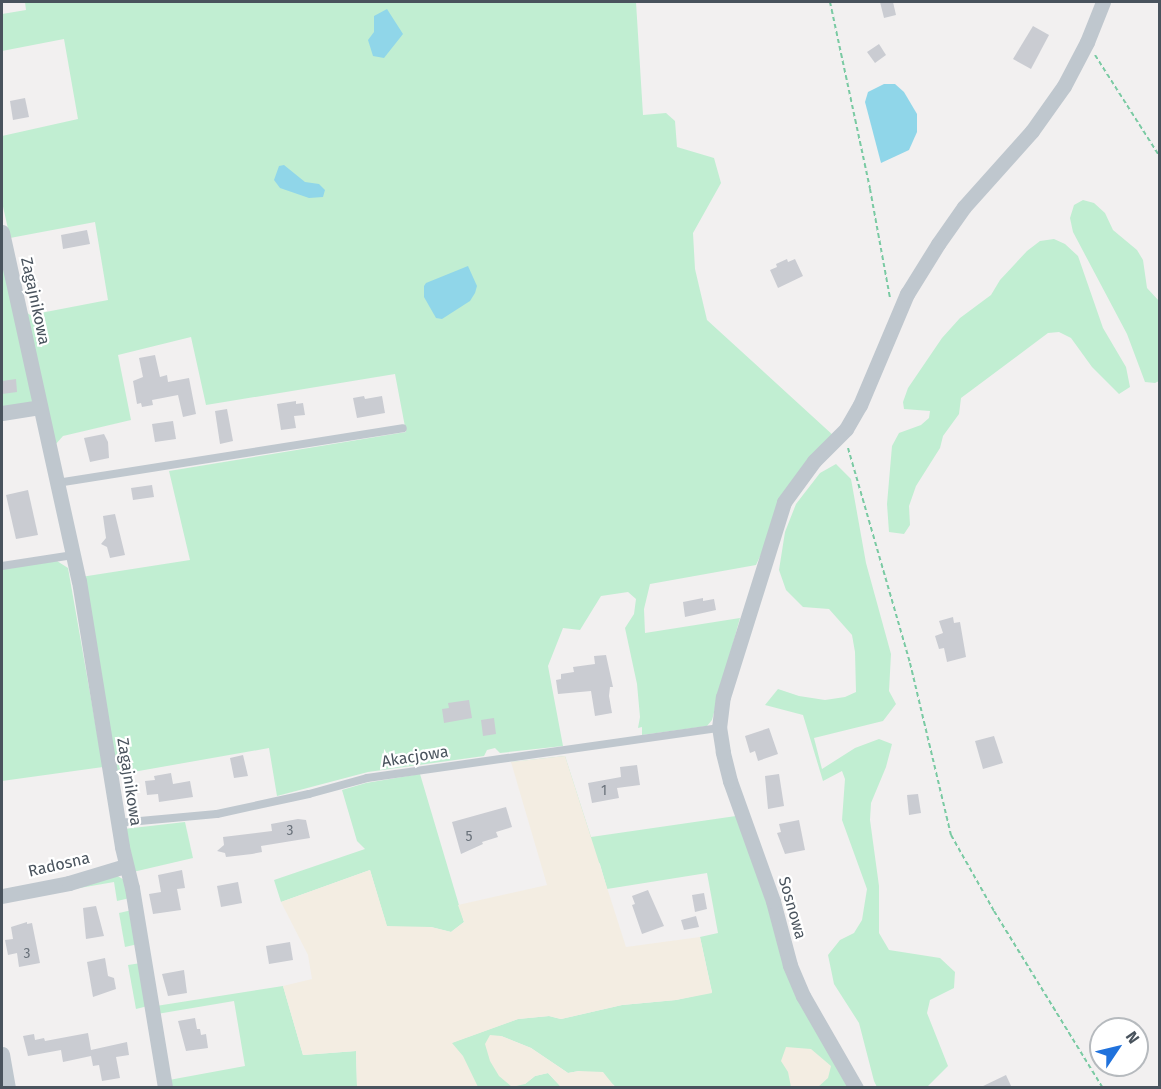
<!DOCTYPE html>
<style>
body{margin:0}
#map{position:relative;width:1161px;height:1089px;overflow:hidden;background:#f2f0f0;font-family:"Fira Sans",sans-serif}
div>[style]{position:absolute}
.green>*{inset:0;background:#c1eed2}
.sand>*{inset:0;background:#f3ede2}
.water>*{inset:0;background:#90d6e9}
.building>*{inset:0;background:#caccd2}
.path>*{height:2px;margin-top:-1px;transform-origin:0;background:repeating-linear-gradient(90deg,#7acaa3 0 4.5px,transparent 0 7.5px)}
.service>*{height:8px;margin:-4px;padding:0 4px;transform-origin:4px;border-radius:4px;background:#bfc7ce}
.minor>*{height:15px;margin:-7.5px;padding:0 7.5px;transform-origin:7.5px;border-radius:7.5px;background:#bfc7ce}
span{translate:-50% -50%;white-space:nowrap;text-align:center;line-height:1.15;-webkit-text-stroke:4.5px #fff;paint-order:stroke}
.number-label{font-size:14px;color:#69717a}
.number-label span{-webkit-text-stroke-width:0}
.street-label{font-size:16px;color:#49535d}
.frame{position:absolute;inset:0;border:3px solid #49535d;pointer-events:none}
.north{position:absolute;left:1089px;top:1017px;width:60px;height:60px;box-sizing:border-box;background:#fff;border:2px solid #b6babe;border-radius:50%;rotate:55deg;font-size:16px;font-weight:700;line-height:24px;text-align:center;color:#49535d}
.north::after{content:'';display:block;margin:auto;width:21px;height:27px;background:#2072dc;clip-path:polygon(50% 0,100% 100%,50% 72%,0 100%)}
</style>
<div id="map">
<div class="green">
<div style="clip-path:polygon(25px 2px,636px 2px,643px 115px,666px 113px,675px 121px,677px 147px,714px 158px,721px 183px,693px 233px,695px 269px,707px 320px,835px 437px,771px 533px,756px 565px,650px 584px,644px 609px,645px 633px,740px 618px,712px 720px,707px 726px,642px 735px,642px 727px,638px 728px,640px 717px,637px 684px,625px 628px,634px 614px,636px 599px,628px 592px,601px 596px,580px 630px,563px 628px,548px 666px,563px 746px,500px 753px,495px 748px,487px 750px,484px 756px,368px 772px,277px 796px,269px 748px,116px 775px,81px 577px,190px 560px,169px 471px,406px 432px,395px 374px,206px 405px,191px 337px,118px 355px,131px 420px,63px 436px,55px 445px,23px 309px,30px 315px,108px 300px,95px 222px,10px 238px,2px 202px,2px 136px,78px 119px,64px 39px,2px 51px,2px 14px,26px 10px)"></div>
<div style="clip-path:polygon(1083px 200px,1094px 203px,1105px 213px,1113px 230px,1137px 250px,1143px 260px,1147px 288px,1159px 301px,1159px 381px,1155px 383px,1145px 382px,1127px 334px,1073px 232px,1070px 218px,1074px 205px)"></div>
<div style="clip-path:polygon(1054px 239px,1065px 244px,1078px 256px,1103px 328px,1126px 367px,1130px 387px,1119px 394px,1092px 367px,1071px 338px,1059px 332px,1048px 333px,961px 398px,959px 414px,943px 436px,940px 448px,916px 486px,909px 506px,910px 525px,904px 534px,889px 532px,887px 504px,892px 446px,899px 433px,921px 425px,929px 418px,930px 411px,904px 409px,903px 402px,908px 388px,942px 338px,960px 318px,991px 295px,1000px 280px,1027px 251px,1040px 241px)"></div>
<div style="clip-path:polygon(2px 254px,35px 413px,2px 419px)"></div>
<div style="clip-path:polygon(836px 464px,851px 479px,866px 563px,891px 654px,889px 691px,896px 704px,883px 721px,814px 738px,822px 769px,855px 748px,879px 739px,892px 744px,886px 767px,871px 803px,870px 820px,879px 886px,879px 933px,889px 950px,940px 958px,955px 972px,954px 988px,930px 1000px,927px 1013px,948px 1066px,927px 1087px,877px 1087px,874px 1081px,859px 1023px,834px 984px,828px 955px,840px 940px,854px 933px,862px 920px,867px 889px,842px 820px,845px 779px,842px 771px,823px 781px,803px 715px,765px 705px,778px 689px,799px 696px,825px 700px,845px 697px,856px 692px,855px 652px,852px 635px,829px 609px,803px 607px,786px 590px,779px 570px,785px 532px,796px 504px,820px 473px)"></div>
<div style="clip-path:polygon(57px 561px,68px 568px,103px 767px,2px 781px,2px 569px)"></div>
<div style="clip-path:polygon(565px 756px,591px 837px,736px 816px,774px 924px,850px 1087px,615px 1087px,614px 1085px,579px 1071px,568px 1073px,531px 1048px,501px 1036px,525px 1084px,535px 1076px,548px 1073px,561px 1087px,478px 1087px,476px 1085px,451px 1043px,518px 1019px,549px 1016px,561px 1019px,622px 1005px,676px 1000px,712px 992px,700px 937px,718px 933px,707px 873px,607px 889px,600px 864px,511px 762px)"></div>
<div style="clip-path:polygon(420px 774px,464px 922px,451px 932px,431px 927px,387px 927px,370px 870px,281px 902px,274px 880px,365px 849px,357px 841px,342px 790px,366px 783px)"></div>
<div style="clip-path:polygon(185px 822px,193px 858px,133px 872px,124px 829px)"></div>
<div style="clip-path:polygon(116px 875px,126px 881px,130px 898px,117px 901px,114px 882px,45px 894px)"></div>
<div style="clip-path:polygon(132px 910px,138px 944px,125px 947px,119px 913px)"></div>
<div style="clip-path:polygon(141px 963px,148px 1006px,136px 1009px,128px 965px)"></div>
<div style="clip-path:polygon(283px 986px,303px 1055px,356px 1051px,357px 1087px,171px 1087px,169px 1080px,245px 1066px,234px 1001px,157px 1014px,156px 1006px)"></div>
</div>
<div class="sand">
<div style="clip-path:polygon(565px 756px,626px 947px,700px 937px,712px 993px,676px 1000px,622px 1005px,561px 1019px,549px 1016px,518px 1019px,452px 1043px,463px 1056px,478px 1087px,357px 1087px,356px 1051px,303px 1055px,283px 986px,312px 979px,308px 955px,281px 902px,370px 870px,387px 926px,431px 927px,451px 932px,464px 922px,458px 905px,547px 885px,511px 762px)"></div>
<div style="clip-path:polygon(490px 1035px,501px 1036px,531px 1048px,568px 1073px,579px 1071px,603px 1072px,615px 1087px,561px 1087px,548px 1073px,535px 1076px,525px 1084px,512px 1087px,499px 1076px,490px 1061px,485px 1044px)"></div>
<div style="clip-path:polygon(786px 1047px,811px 1049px,831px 1066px,828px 1078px,818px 1087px,791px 1087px,788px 1072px,781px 1061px)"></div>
</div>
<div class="water">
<div style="clip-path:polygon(387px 9px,403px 34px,384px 58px,373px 56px,368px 40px,374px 32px,374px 16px)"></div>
<div style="clip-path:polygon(884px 84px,895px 84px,904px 92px,917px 114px,917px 132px,909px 150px,881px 163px,865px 102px,868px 92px)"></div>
<div style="clip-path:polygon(284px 165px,305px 182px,319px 184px,325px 190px,323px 197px,309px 198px,280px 188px,274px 180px,279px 166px)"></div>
<div style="clip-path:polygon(468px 266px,477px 286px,475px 293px,470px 301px,442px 319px,436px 318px,424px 297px,424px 286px,426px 283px)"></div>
</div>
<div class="building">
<div style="clip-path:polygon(880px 2px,893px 2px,896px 15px,884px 18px)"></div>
<div style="clip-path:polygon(1033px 26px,1049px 35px,1031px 69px,1013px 59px)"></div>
<div style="clip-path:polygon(879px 44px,886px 55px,875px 63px,867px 52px)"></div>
<div style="clip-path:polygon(25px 98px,29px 117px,13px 120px,10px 101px)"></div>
<div style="clip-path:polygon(87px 230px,90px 244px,63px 249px,61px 235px)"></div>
<div style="clip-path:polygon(787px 259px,788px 262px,795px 259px,803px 276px,778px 288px,770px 270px,777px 267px,776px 264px)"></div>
<div style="clip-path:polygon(155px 355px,160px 377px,167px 375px,168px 382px,189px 378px,196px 414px,183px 417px,178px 395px,152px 400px,153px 405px,142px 407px,141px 403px,137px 404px,133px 381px,143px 377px,139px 358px)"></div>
<div style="clip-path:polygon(16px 379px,17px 392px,2px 394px,2px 381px)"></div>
<div style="clip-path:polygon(364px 396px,365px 399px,382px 396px,385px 413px,357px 418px,353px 398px)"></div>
<div style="clip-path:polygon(296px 401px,296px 404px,303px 403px,305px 415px,294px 416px,296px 428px,281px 430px,277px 404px)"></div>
<div style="clip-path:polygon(227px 409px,233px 441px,220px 444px,215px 411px)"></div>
<div style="clip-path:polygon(173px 421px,176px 439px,155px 442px,152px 424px)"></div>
<div style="clip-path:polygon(104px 434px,108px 442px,109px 458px,90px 462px,84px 438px)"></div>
<div style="clip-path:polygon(152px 485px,154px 497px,133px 500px,131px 488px)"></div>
<div style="clip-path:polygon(28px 490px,38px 535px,16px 539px,6px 495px)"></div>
<div style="clip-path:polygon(115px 514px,125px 555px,110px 558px,107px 547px,101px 544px,106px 538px,103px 516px)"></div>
<div style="clip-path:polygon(703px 598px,703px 601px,714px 599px,716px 610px,685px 617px,683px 602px)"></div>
<div style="clip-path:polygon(953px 617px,954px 623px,960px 622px,966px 657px,947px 662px,944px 648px,939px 649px,935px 636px,943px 633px,939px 621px)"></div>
<div style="clip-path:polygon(606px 655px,613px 687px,610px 687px,609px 696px,612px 713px,595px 716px,591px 691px,558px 694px,556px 680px,561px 679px,561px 674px,574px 672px,573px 667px,595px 664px,594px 656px)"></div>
<div style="clip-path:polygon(469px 700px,472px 718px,444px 723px,442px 709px,449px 708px,448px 703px)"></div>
<div style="clip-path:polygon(494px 718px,496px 734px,483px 736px,481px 720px)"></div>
<div style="clip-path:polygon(769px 728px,778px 754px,758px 761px,755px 751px,750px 753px,745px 736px)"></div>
<div style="clip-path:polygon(994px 736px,1003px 763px,983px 769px,975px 741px)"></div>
<div style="clip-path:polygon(243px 755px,248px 776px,234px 778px,230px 758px)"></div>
<div style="clip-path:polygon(637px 765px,640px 785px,617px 788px,619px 798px,592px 803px,588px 783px,621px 777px,620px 767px)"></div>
<div style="clip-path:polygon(171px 773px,173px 784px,190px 781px,193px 797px,159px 802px,158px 794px,147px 795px,145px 781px,155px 780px,154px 776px)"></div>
<div style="clip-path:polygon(779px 774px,784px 806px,768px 809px,765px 776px)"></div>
<div style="clip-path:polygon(918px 794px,921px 813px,909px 815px,907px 795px)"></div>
<div style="clip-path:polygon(506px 807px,512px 827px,496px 832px,498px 837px,482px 842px,483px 844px,461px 854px,452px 822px)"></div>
<div style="clip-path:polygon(298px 819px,306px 820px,310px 838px,261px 846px,262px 852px,252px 854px,226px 857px,225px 853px,217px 851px,224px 845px,223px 837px,272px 831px,271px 824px)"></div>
<div style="clip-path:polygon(799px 820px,805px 850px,785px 854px,777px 833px,781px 832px,779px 824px)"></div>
<div style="clip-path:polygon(182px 870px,185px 888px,177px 889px,181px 910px,153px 914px,149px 894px,161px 892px,158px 875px)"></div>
<div style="clip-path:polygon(238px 882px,242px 903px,221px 907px,217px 886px)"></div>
<div style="clip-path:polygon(648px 890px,664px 926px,642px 934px,632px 905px,635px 904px,632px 896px)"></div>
<div style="clip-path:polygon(704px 893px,707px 909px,695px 912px,692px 895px)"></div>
<div style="clip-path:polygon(96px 906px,104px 936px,86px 939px,83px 908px)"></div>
<div style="clip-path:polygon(696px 916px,699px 927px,684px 930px,681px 920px)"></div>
<div style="clip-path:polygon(27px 922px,27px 924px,32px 923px,40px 963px,19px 967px,17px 953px,8px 955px,5px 940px,13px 939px,11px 927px)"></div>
<div style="clip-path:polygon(290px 942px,293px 960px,269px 964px,266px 946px)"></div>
<div style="clip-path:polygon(105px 958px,108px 976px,114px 978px,116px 989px,93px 997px,87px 962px)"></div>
<div style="clip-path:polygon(184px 970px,187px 993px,168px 996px,162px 974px)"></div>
<div style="clip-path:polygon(195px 1018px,197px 1029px,200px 1029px,201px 1035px,206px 1034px,208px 1048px,186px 1051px,178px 1021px)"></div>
<div style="clip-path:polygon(88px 1033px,91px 1050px,127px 1042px,129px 1055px,116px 1057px,120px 1078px,102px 1081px,99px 1065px,93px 1066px,91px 1056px,63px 1062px,61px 1050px,28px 1056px,23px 1036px,34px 1034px,35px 1040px,44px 1038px,45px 1041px)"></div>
<div style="clip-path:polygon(1006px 1075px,1012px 1088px,979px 1088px)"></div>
</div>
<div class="path">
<div style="left:830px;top:2px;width:191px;rotate:77.9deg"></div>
<div style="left:870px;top:189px;width:111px;rotate:79.6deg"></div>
<div style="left:1095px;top:55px;width:121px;rotate:57.5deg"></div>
<div style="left:848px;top:448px;width:224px;rotate:73.9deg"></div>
<div style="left:910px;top:663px;width:177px;rotate:76.6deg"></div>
<div style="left:951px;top:835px;width:87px;rotate:60.5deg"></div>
<div style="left:994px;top:911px;width:208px;rotate:58.4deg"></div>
</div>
<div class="service">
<div style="left:57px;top:483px;width:350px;rotate:-9deg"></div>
<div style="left:2px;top:566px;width:72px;rotate:-8.8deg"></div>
<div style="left:118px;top:823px;width:99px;rotate:-5.2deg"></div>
<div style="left:217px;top:814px;width:94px;rotate:-12.3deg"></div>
<div style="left:309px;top:794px;width:60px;rotate:-15.4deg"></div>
<div style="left:367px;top:778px;width:356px;rotate:-8.1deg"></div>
</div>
<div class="minor">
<div style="left:2px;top:232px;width:357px;rotate:77.6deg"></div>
<div style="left:79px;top:581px;width:269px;rotate:80.8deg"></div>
<div style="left:122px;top:847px;width:42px;rotate:76.3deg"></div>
<div style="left:132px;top:888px;width:203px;rotate:80.6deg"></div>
<div style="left:2px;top:413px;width:38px;rotate:-9deg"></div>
<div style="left:2px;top:896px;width:68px;rotate:-11deg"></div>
<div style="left:69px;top:883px;width:59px;rotate:-16.9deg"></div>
<div style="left:2px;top:1054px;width:35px;rotate:80deg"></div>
<div style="left:856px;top:1088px;width:106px;rotate:-119.9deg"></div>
<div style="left:803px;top:996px;width:34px;rotate:-113deg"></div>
<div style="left:790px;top:965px;width:66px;rotate:-104.9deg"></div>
<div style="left:773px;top:901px;width:127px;rotate:-109.7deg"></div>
<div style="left:730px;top:781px;width:30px;rotate:-104deg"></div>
<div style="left:723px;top:752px;width:24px;rotate:-99deg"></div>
<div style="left:719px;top:728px;width:31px;rotate:-83deg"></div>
<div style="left:723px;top:697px;width:204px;rotate:-72.6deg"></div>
<div style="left:784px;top:502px;width:51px;rotate:-53.8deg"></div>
<div style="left:814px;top:461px;width:45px;rotate:-45deg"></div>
<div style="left:846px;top:429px;width:28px;rotate:-60deg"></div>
<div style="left:860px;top:405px;width:121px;rotate:-67.1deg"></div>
<div style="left:907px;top:294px;width:59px;rotate:-58.2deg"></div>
<div style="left:938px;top:244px;width:45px;rotate:-54.9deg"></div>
<div style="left:964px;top:207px;width:102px;rotate:-48.2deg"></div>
<div style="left:1032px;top:131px;width:55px;rotate:-54.6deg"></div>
<div style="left:1064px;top:86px;width:50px;rotate:-62.4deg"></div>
<div style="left:1087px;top:42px;width:43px;rotate:-68.2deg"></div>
</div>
<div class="number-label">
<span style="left:604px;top:791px">1</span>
<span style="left:290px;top:831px">3</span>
<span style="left:469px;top:837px">5</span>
<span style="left:27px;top:954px">3</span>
</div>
<div class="street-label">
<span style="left:35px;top:301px;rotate:78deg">Zagajnikowa</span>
<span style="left:415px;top:757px;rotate:-9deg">Akacjowa</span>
<span style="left:129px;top:782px;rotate:81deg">Zagajnikowa</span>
<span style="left:59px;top:865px;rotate:-13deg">Radosna</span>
<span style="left:792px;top:908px;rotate:74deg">Sosnowa</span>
</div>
<div class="frame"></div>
<div class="north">N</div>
</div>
